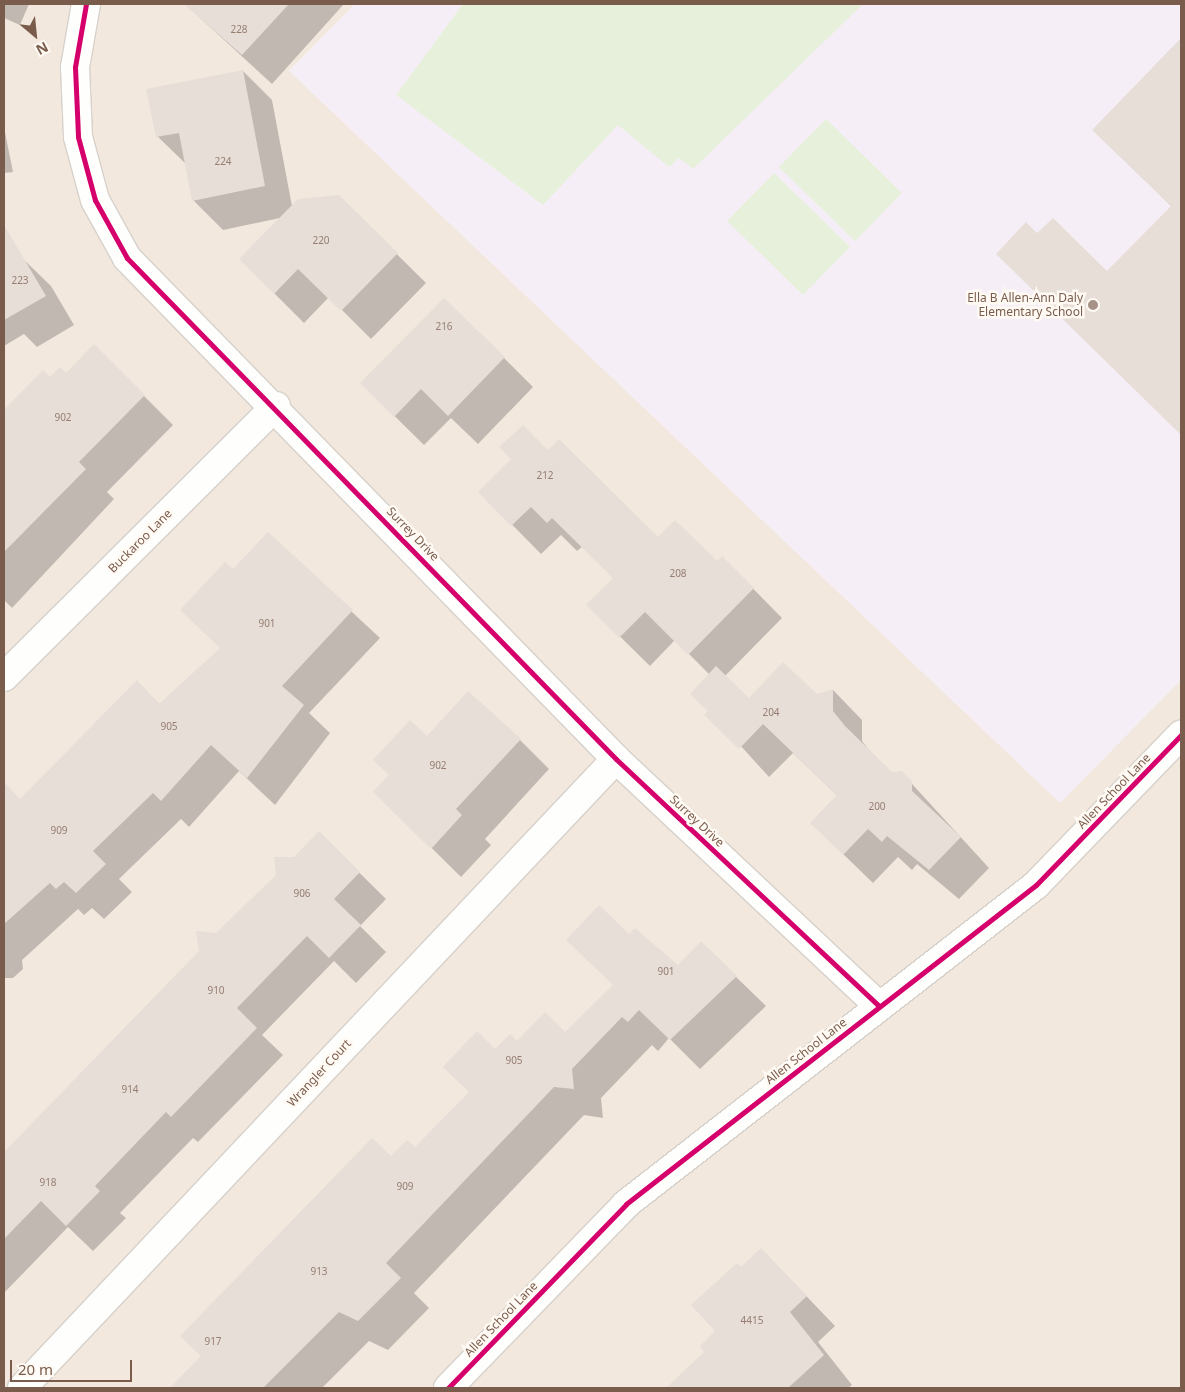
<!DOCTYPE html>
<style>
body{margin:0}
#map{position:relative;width:1185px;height:1392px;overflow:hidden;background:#f9f5f0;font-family:"Noto Sans",sans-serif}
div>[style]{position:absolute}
.residential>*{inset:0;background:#f2e8de}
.education>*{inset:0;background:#f6eef6}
.green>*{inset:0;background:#e7f0db}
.shadow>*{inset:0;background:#0003}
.building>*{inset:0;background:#e6ded7}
.roads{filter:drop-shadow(1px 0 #d7d1cb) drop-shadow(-1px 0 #d7d1cb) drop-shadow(0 1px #d7d1cb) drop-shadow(0 -1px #d7d1cb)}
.street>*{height:28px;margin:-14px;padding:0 14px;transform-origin:14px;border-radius:14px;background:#fefefd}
.cycleway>*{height:5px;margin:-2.5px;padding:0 2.5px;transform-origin:2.5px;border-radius:2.5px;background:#d6006c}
.dots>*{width:14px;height:14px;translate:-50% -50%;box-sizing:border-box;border:2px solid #fffaf3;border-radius:50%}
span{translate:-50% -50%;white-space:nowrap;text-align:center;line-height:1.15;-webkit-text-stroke:5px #fffaf3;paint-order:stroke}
.number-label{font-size:10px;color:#977e72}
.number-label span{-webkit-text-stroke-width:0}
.poi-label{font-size:12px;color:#7a5c4d}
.right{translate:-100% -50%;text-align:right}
.street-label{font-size:12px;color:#7a5c4d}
.frame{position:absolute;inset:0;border:5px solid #7a5c4d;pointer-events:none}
.north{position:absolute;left:10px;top:10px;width:50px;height:50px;-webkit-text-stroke:4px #fffaf3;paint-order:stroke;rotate:152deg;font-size:14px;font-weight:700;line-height:20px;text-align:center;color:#7a5c4d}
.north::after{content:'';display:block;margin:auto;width:18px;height:22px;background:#7a5c4d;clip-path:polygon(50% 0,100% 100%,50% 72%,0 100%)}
.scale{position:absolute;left:10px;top:1360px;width:122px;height:22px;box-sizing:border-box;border:2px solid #7a5c4d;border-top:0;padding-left:6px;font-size:15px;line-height:18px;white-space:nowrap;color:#7a5c4d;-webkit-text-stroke:4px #fffaf3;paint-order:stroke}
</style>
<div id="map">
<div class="residential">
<div style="clip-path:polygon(4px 4px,355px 4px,289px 71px,1181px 679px,1181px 1388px,4px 1388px)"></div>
</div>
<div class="education">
<div style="clip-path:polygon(355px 4px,1181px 4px,1181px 680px,1060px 803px,289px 71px)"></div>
</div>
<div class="green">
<div style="clip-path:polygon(463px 4px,863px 4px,693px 169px,679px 158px,669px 167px,618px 125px,543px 205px,396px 95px)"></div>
<div style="clip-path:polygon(826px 119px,902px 193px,855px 241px,779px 167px)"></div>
<div style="clip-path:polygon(774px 173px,850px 247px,803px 295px,727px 221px)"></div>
</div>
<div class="shadow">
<div style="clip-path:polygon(4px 4px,29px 4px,20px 25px,4px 18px)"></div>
<div style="clip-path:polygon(185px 4px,344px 4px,272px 84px)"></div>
<div style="clip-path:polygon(1181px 40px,1181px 433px,1027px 283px,1037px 235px,1107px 273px,1172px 207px,1094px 130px)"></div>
<div style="clip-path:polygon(243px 71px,272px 100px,292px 206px,338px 196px,426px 283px,371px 339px,329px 297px,304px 323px,240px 259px,280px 218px,223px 230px,194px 201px,187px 165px,157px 136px)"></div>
<div style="clip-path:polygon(4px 127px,13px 172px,4px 173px)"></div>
<div style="clip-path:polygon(21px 257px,51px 286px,74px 325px,37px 347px,24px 334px,4px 346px,4px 259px,9px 264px)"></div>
<div style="clip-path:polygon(94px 346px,173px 425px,107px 492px,114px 499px,12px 608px,4px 600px,4px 412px,43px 372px,50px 379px,66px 375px)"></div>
<div style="clip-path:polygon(504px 358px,533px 387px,478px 444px,451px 418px,424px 445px,361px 383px)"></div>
<div style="clip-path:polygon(548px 451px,658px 539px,717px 562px,722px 557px,782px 618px,725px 676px,749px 700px,816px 696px,833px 690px,862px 720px,862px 741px,872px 754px,892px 773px,902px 773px,989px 868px,959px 899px,917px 864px,912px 870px,898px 857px,873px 883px,841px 852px,838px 796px,793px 753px,769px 777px,709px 711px,710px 675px,675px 640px,650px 666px,588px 605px,614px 578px,583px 546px,577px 551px,561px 535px,541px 554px,480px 492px)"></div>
<div style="clip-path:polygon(268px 534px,380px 638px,309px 713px,330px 733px,275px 805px,239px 771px,189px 827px,181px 819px,119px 879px,132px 892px,104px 919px,92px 908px,84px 915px,78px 909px,22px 960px,23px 969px,13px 978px,4px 978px,4px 807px,15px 796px,20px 800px,137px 682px,160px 705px,221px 649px,233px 571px)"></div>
<div style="clip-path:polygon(428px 738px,520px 740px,549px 769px,485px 839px,491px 845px,461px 877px,375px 792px)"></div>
<div style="clip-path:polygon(319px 833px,386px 899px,360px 926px,386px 952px,356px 983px,334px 961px,262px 1035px,283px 1055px,198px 1142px,193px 1138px,120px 1213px,126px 1218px,93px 1251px,68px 1227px,4px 1293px,4px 1154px)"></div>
<div style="clip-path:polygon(629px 936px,678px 967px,701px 943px,766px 1006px,700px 1069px,669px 1038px,658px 1051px,652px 1045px,601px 1098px,603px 1118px,584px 1115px,414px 1293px,429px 1308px,388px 1350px,369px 1341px,322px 1388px,171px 1388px,391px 1158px,415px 1149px,470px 1092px,495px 1050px,565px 1034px,614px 986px)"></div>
<div style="clip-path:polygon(741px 1268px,790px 1279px,835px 1326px,818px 1342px,852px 1385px,848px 1388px,669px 1386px,706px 1352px)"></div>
</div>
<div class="building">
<div style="clip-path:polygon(184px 4px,289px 4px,242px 55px)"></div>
<div style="clip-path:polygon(1181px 38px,1181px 435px,996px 254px,1026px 222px,1037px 233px,1053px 218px,1107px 271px,1171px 206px,1092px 130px)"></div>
<div style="clip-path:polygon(243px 70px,265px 186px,192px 201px,179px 133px,156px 137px,146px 89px)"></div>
<div style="clip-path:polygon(339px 195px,398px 253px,341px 311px,298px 269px,274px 294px,239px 259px,298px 199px)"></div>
<div style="clip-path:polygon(4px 225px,46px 296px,4px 320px)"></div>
<div style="clip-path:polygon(444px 298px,505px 357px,448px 416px,421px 389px,394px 417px,360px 383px)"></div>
<div style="clip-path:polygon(94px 344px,145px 395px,79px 462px,86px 469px,4px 552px,4px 410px,43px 370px,50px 377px,60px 367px,66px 373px)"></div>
<div style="clip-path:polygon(523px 425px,548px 450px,559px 439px,658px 537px,675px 520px,717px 561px,722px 556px,754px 588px,688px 655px,645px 612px,619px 638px,586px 605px,613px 578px,552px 518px,547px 523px,531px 507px,511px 526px,478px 492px,511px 459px,499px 447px)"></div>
<div style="clip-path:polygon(268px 532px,353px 610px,282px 686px,304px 705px,247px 778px,211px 745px,161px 801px,153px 793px,93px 851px,106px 864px,76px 893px,64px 882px,56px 889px,50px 883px,4px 924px,4px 782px,20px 799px,137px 680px,159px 704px,220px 648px,180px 610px,225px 562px,233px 569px)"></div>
<div style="clip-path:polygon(783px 662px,817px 694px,833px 689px,833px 711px,845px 726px,892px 772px,902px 771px,912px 781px,912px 791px,961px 837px,929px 870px,887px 836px,882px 842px,868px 829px,843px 855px,810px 823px,837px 795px,763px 724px,739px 749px,704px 715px,708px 711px,690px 694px,716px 666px,749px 698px)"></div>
<div style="clip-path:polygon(468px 691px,521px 739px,456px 809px,462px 815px,431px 849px,373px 792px,389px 775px,373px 760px,410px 720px,427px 736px)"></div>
<div style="clip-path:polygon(319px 831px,360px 872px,334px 899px,361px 925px,329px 958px,307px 936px,237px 1008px,257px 1028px,171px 1117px,166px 1112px,95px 1186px,100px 1191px,66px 1226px,41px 1201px,4px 1239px,4px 1152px,199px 951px,196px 931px,216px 933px,276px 875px,274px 857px,294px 857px)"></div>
<div style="clip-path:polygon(599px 905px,629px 934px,635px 928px,678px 965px,701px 941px,737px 976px,670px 1040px,639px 1010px,628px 1022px,622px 1017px,572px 1069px,574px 1089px,554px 1087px,386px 1263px,401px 1278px,358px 1321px,339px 1312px,263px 1388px,170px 1388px,201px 1356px,180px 1336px,372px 1138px,391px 1156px,407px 1140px,415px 1147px,469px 1092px,443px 1067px,477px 1031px,495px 1049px,510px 1034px,517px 1041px,545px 1012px,565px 1032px,613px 985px,566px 940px)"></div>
<div style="clip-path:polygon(761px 1248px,807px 1296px,790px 1312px,824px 1355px,788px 1388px,666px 1388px,704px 1352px,700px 1346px,715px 1331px,691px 1305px,737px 1263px,741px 1267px)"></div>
</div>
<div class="roads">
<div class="street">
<div style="left:86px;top:4px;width:64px;rotate:99.9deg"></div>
<div style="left:75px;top:67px;width:70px;rotate:87.5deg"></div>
<div style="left:78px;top:137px;width:65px;rotate:74.9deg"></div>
<div style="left:95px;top:200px;width:66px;rotate:61.1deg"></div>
<div style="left:127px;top:258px;width:700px;rotate:45.69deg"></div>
<div style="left:616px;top:759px;width:361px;rotate:43.2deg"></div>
<div style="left:4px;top:677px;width:384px;rotate:-44.9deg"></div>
<div style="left:22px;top:1388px;width:865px;rotate:-46.64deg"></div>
<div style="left:448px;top:1388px;width:256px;rotate:-45.9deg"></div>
<div style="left:626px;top:1204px;width:519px;rotate:-37.88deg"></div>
<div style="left:1036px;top:885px;width:209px;rotate:-46deg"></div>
</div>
</div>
<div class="cycleway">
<div style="left:86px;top:4px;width:64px;rotate:99.9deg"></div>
<div style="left:75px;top:67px;width:70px;rotate:87.5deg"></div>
<div style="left:78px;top:137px;width:65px;rotate:74.9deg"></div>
<div style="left:95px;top:200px;width:66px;rotate:61.1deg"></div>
<div style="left:127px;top:258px;width:700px;rotate:45.69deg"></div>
<div style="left:616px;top:759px;width:361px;rotate:43.2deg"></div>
<div style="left:448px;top:1388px;width:256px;rotate:-45.9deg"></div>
<div style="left:626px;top:1204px;width:519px;rotate:-37.88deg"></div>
<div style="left:1036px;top:885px;width:209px;rotate:-46deg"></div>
</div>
<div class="dots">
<div style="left:1093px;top:305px;background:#a69286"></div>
</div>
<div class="number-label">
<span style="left:239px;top:30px">228</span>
<span style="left:223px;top:162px">224</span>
<span style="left:321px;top:241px">220</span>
<span style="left:20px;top:281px">223</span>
<span style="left:444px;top:327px">216</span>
<span style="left:63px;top:418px">902</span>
<span style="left:545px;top:476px">212</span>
<span style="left:678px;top:574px">208</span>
<span style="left:267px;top:624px">901</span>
<span style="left:771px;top:713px">204</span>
<span style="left:169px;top:727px">905</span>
<span style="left:438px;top:766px">902</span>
<span style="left:877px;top:807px">200</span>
<span style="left:59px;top:831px">909</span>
<span style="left:302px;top:894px">906</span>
<span style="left:666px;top:972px">901</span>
<span style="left:216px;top:991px">910</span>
<span style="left:514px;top:1061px">905</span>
<span style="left:130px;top:1090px">914</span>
<span style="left:48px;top:1183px">918</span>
<span style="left:405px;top:1187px">909</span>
<span style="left:319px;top:1272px">913</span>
<span style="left:752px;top:1321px">4415</span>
<span style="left:213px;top:1342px">917</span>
</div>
<div class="poi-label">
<span class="right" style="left:1083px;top:305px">Ella B Allen-Ann Daly<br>Elementary School</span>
</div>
<div class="street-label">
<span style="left:413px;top:534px;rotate:46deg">Surrey Drive</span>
<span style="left:140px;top:541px;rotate:-45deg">Buckaroo Lane</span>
<span style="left:1114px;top:791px;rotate:-46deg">Allen School Lane</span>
<span style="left:697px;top:821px;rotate:43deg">Surrey Drive</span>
<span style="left:806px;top:1051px;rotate:-38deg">Allen School Lane</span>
<span style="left:319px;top:1073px;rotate:-47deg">Wrangler Court</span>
<span style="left:501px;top:1319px;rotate:-46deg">Allen School Lane</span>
</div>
<div class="frame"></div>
<div class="north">N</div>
<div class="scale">20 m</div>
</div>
